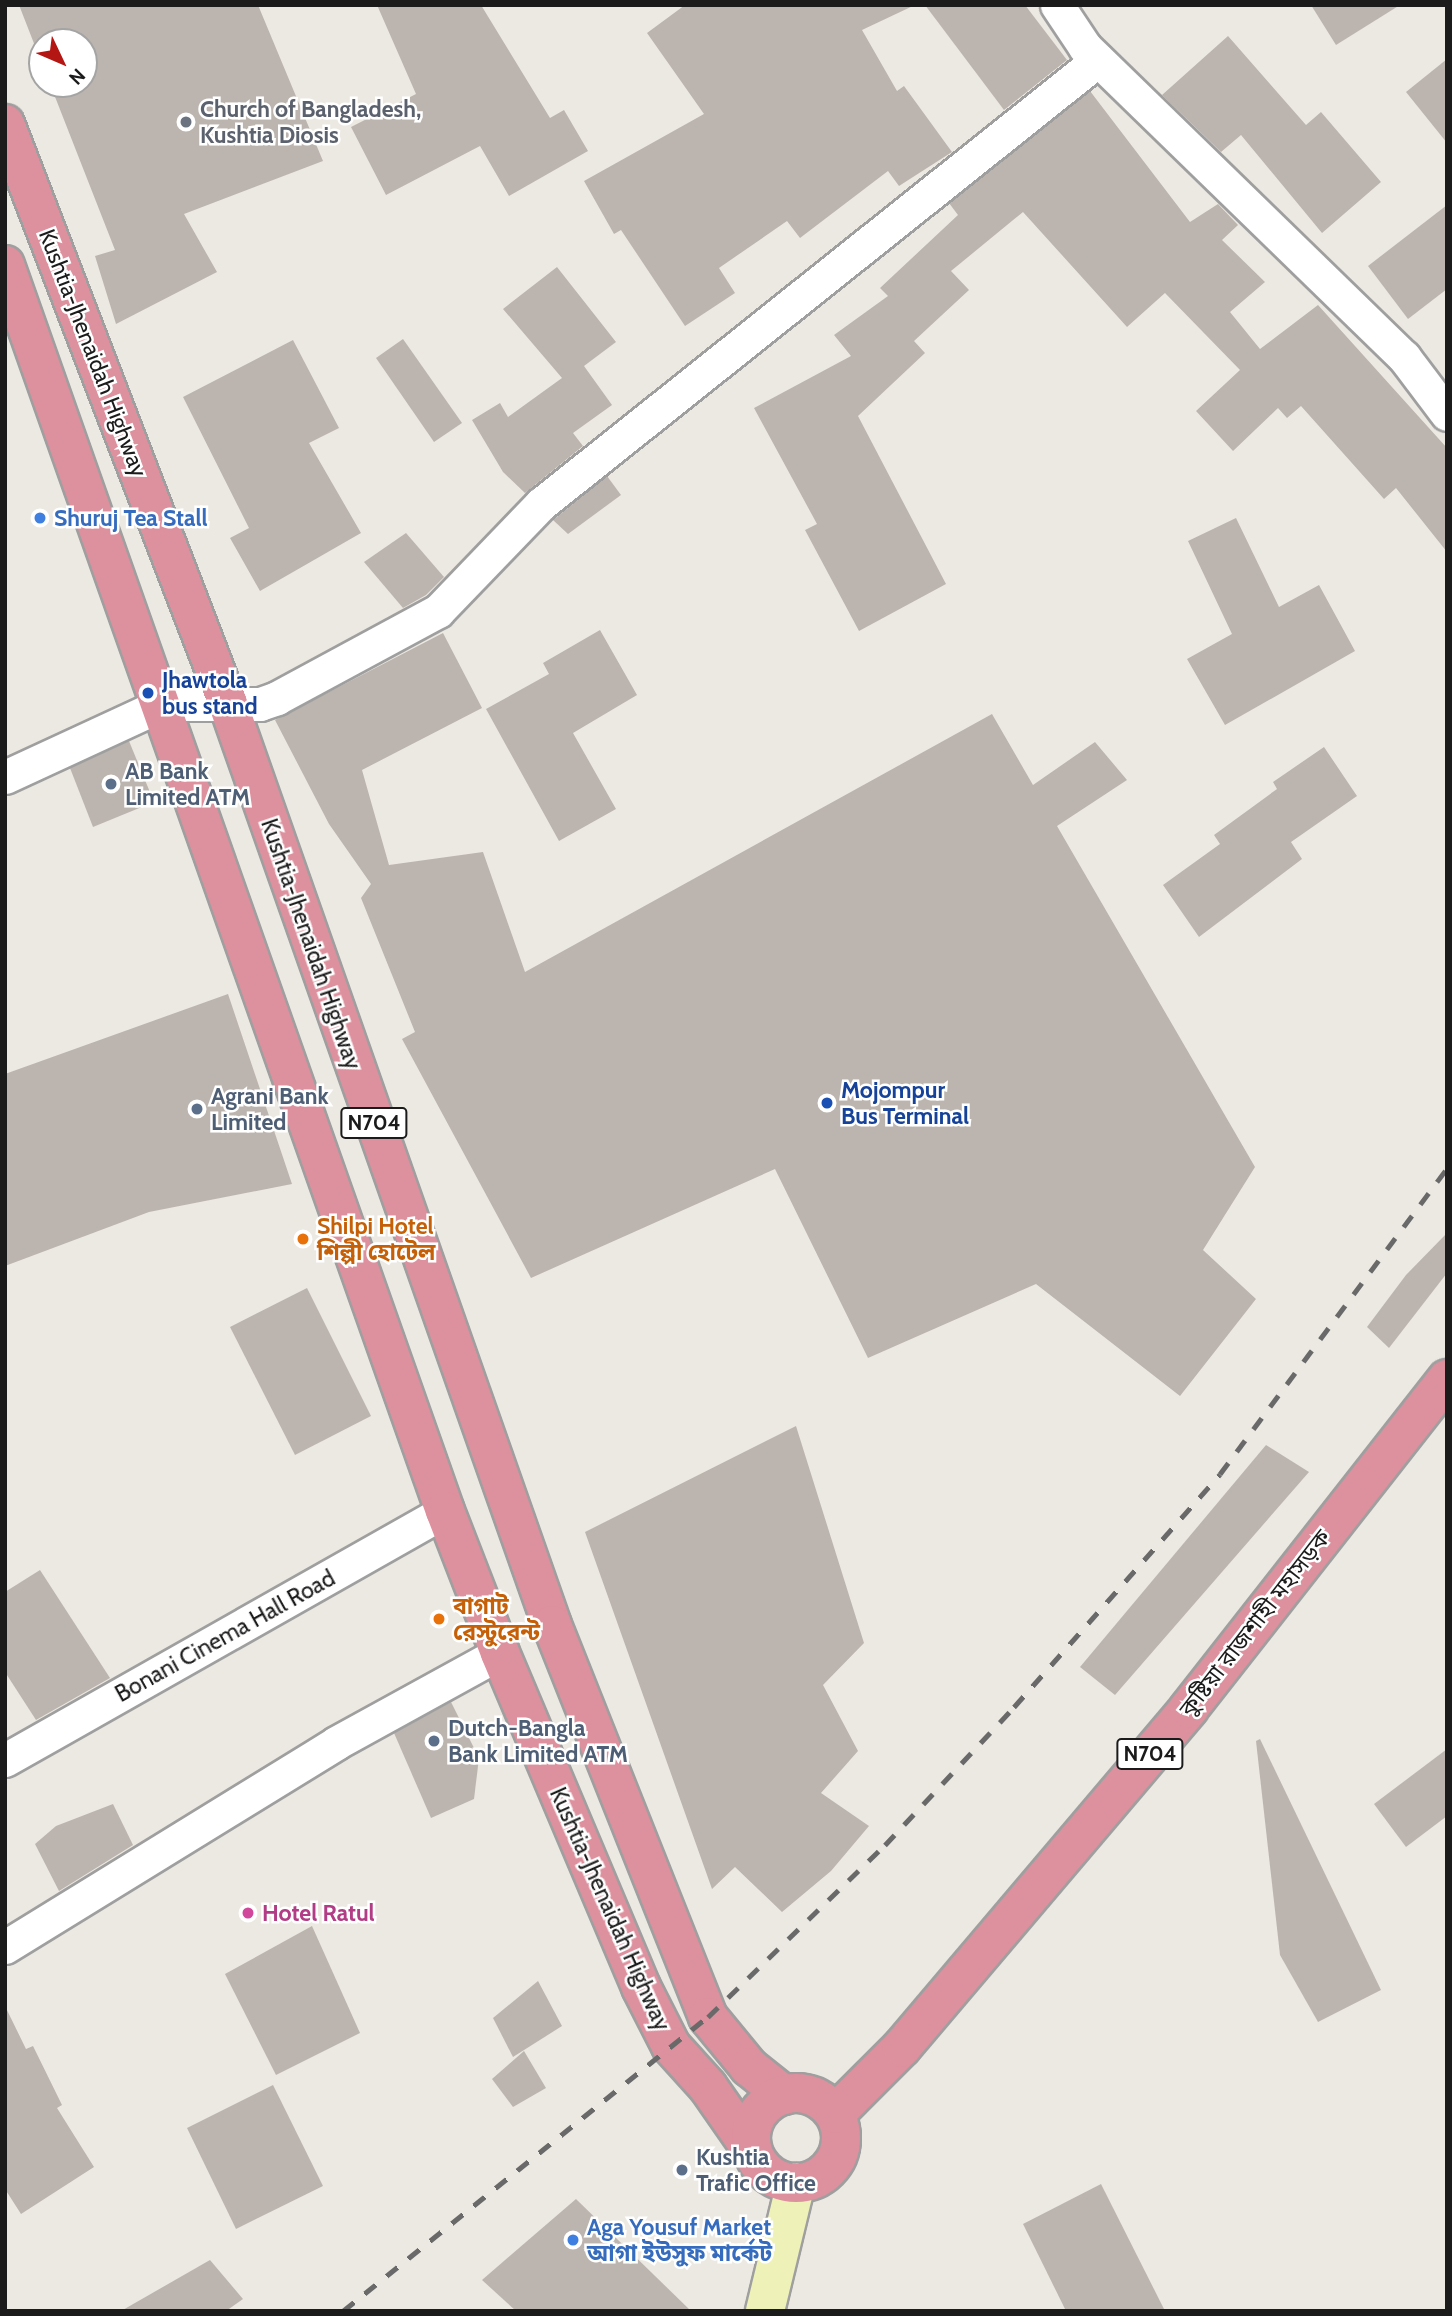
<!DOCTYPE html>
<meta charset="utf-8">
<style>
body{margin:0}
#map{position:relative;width:1452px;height:2316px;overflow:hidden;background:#ece9e2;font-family:Cabin,"Noto Sans Bengali",sans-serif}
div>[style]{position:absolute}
.building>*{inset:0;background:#bcb5af}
.roads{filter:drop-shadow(2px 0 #9f9f9f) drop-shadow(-2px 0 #9f9f9f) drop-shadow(0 2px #9f9f9f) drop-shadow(0 -2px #9f9f9f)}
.street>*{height:33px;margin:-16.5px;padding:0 16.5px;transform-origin:16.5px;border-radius:16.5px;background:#fff}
.secondary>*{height:38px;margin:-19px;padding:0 19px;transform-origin:19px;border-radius:19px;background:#eef2b9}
.highway>*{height:38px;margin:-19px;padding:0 19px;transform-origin:19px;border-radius:19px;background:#dd909d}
.highway>.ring{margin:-19px;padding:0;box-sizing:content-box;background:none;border:38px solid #dd909d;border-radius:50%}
.rail>*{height:5px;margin-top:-2.5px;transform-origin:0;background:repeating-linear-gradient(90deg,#696969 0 14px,transparent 0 28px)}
.dots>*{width:19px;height:19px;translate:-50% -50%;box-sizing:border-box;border:4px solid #fff;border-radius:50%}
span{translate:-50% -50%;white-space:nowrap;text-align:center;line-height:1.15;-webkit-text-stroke:5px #fff;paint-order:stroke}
.shield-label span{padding:2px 5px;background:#fff;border:2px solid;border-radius:5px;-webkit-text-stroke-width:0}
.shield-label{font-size:21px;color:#1b1b1b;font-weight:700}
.worship-label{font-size:23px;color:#5b616d;font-weight:700}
.left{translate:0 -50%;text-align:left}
.street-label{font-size:23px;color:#1b1b1b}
.shop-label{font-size:23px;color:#366cbe;font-weight:700}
.transit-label{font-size:23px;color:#164399;font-weight:700}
.service-label{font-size:23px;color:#4e5e75;font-weight:700}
.food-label{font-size:23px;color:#c56008;font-weight:700}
.hotel-label{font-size:23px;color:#b23c85;font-weight:700}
.frame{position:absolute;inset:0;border:7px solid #1b1b1b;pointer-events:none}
.north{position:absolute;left:28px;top:28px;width:70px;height:70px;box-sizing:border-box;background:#fff;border:2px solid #a4a4a4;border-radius:50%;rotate:134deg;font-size:19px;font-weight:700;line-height:28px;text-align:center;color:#1b1b1b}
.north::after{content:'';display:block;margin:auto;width:24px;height:32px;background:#b41713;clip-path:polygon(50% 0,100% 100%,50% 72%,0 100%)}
</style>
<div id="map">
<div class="building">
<div style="clip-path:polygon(19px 5px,258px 5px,323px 161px,184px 214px,217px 272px,116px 324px,95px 256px,115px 250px,50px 84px,84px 84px,84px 42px,42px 42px,42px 64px)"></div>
<div style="clip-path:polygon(377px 5px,481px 5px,550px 118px,564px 110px,588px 151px,509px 196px,480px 146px,386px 195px,351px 127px,416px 94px)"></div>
<div style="clip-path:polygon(685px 5px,915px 5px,862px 30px,897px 91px,904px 86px,952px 152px,899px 186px,888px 171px,800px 238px,787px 221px,719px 268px,735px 293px,685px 326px,621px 230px,614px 234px,584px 181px,704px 114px,647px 33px)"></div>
<div style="clip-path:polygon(925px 5px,1025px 5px,1067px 60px,1004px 110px)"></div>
<div style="clip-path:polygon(1311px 5px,1400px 5px,1336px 45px)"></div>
<div style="clip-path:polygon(1228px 36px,1306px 125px,1321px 112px,1381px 182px,1322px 233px,1241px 135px,1221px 152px,1162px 95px)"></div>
<div style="clip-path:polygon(1447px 59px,1447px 143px,1406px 92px)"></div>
<div style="clip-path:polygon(1090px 91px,1190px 222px,1218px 204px,1238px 225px,1222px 240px,1265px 282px,1230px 312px,1260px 349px,1318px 305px,1447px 448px,1447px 552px,1396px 488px,1384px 499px,1301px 406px,1287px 418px,1278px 408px,1233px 451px,1196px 411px,1240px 370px,1165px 293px,1127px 327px,1023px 212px,951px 271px,969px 290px,914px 341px,925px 353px,858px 416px,946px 584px,859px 631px,805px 530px,817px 524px,754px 408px,851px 356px,834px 335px,888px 296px,880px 288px,958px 215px,949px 203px)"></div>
<div style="clip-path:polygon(1447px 205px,1447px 289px,1408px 319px,1368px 266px)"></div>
<div style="clip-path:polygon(557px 267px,616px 342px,584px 366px,612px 405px,573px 433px,583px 446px,525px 493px,503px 472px,472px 420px,500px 403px,508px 417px,562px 378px,503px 309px)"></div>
<div style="clip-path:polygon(403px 339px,462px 423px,434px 442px,376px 358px)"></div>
<div style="clip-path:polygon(293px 340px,339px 428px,309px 443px,361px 533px,260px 591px,230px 538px,249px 528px,183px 397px)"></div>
<div style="clip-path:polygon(607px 476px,621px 495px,568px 534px,553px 520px)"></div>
<div style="clip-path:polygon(1236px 518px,1279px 607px,1319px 585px,1355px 651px,1225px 725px,1187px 659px,1232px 634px,1188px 541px)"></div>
<div style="clip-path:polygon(406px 533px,444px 577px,426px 595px,403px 608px,364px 562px)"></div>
<div style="clip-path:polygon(600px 630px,637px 695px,573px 733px,616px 809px,559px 841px,486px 709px,549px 674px,543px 663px)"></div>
<div style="clip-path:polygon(443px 633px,482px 708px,362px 770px,389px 865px,483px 852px,525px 972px,992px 714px,1033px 785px,1095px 742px,1127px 780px,1057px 826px,1255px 1167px,1203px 1250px,1256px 1299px,1180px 1396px,1036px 1284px,868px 1358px,775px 1169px,531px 1278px,402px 1039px,415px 1032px,361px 898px,371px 884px,329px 824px,275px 720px)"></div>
<div style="clip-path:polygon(129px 741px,154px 802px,93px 827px,70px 768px)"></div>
<div style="clip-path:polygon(1324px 747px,1357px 796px,1291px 842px,1302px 859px,1199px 937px,1163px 885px,1220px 844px,1214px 835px,1277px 789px,1273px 782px)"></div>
<div style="clip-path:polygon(228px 994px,292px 1184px,149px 1212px,5px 1266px,5px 1074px)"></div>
<div style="clip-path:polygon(1447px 1233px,1447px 1273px,1389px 1348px,1367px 1327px,1406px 1275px)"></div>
<div style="clip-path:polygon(307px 1288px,371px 1416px,295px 1455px,230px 1327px)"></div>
<div style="clip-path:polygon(796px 1426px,864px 1643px,823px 1685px,858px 1751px,821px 1793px,869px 1826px,831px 1871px,782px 1912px,735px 1867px,712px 1889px,585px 1532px)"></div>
<div style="clip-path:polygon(1266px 1445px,1309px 1472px,1115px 1695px,1080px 1667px)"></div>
<div style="clip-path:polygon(40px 1570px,110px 1678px,36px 1720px,5px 1672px,5px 1592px)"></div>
<div style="clip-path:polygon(451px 1702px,479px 1758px,474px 1799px,431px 1818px,394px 1733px)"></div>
<div style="clip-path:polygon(1260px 1739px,1381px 1990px,1318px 2022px,1280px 1955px,1256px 1741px)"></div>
<div style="clip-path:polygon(1447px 1749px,1447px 1816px,1406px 1847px,1374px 1804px)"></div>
<div style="clip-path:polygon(113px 1804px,133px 1845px,59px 1891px,35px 1844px,56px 1826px)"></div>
<div style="clip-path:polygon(312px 1926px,360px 2033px,276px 2075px,225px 1974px)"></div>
<div style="clip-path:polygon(538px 1981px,562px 2026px,513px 2057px,493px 2018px)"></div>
<div style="clip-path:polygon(5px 2006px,26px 2049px,33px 2046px,62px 2105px,57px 2108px,94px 2167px,21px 2214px,5px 2189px)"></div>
<div style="clip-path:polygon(524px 2051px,546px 2088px,513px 2107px,492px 2079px)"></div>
<div style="clip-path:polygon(273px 2085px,323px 2186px,236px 2229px,187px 2128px)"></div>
<div style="clip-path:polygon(1101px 2184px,1165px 2311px,1066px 2311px,1023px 2224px)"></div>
<div style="clip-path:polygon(576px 2199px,691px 2311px,516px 2311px,482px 2280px)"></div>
<div style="clip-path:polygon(210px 2260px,243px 2299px,226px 2311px,121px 2311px)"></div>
</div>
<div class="roads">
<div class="street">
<div style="left:1057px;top:5px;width:50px;rotate:56.3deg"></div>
<div style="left:1085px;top:47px;width:445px;rotate:44.2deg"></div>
<div style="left:1404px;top:357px;width:71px;rotate:53deg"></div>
<div style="left:5px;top:777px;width:174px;rotate:-24.8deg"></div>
<div style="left:163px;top:704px;width:97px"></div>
<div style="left:260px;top:704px;width:18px;rotate:-19deg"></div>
<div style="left:277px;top:698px;width:183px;rotate:-28.4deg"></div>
<div style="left:438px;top:611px;width:149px;rotate:-46.1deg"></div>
<div style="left:541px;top:504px;width:712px;rotate:-38.56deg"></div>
<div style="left:5px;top:1760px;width:506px;rotate:-29.51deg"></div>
<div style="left:5px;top:1947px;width:389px;rotate:-31.6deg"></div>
<div style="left:336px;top:1743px;width:187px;rotate:-28.8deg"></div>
</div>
<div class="secondary">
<div style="left:765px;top:2311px;width:132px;rotate:-76.4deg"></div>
</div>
<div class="highway">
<div style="left:5px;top:124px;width:618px;rotate:68.96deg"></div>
<div style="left:227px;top:701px;width:979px;rotate:70.62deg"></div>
<div style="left:552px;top:1625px;width:422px;rotate:68.3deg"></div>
<div style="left:708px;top:2017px;width:65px;rotate:50.6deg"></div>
<div style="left:749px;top:2067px;width:45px;rotate:38.7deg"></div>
<div style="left:5px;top:265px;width:1321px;rotate:70.55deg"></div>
<div style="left:445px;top:1511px;width:152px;rotate:68.8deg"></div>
<div style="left:500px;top:1653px;width:363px;rotate:67.1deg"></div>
<div style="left:641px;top:1987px;width:66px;rotate:63deg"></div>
<div style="left:671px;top:2046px;width:55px;rotate:47.9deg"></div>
<div style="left:708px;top:2087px;width:77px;rotate:55.1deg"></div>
<div class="ring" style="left:751px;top:2093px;width:52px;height:52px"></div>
<div style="left:835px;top:2114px;width:95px;rotate:-45deg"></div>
<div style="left:902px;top:2047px;width:444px;rotate:-49.7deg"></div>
<div style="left:1189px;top:1708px;width:418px;rotate:-51.9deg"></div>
</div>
</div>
<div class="rail">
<div style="left:343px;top:2311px;width:469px;rotate:-38.9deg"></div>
<div style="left:708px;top:2017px;width:247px;rotate:-44.2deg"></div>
<div style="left:885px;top:1845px;width:189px;rotate:-46.9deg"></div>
<div style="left:1014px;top:1707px;width:311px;rotate:-48.5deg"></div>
<div style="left:1220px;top:1474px;width:381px;rotate:-53.4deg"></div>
</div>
<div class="dots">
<div style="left:186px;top:122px;background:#6b7280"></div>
<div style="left:40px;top:518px;background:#3f7fe0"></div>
<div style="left:148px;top:693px;background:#1a4fb4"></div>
<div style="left:111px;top:784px;background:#5c6f8a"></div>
<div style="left:827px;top:1103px;background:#1a4fb4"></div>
<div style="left:197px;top:1109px;background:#5c6f8a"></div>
<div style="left:303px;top:1239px;background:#e8710a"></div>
<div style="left:439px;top:1619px;background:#e8710a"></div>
<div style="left:434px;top:1741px;background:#5c6f8a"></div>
<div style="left:248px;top:1913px;background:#d1479c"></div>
<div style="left:682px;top:2170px;background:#5c6f8a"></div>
<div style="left:573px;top:2240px;background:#3f7fe0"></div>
</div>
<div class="shield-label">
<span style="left:374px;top:1123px">N704</span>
<span style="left:1150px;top:1754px">N704</span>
</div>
<div class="worship-label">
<span class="left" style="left:200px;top:122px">Church of Bangladesh,<br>Kushtia Diosis</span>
</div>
<div class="street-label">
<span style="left:93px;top:353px;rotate:69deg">Kushtia-Jhenaidah Highway</span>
<span style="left:311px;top:944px;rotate:71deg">Kushtia-Jhenaidah Highway</span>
<span style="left:1255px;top:1623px;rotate:-52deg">কুষ্টিয়া রাজশাহী মহাসড়ক</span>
<span style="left:225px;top:1636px;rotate:-29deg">Bonani Cinema Hall Road</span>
<span style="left:610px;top:1909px;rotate:66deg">Kushtia-Jhenaidah Highway</span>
</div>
<div class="shop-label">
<span class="left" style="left:54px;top:518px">Shuruj Tea Stall</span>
<span class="left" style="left:587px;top:2240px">Aga Yousuf Market<br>আগা ইউসুফ মার্কেট</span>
</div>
<div class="transit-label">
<span class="left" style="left:162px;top:693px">Jhawtola<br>bus stand</span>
<span class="left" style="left:841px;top:1103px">Mojompur<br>Bus Terminal</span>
</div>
<div class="service-label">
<span class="left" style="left:125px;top:784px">AB Bank<br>Limited ATM</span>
<span class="left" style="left:211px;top:1109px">Agrani Bank<br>Limited</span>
<span class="left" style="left:448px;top:1741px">Dutch-Bangla<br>Bank Limited ATM</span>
<span class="left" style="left:696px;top:2170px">Kushtia<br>Trafic Office</span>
</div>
<div class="food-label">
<span class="left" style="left:317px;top:1239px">Shilpi Hotel<br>শিল্পী হোটেল</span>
<span class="left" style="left:453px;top:1619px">বাগাট<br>রেস্টুরেন্ট</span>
</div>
<div class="hotel-label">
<span class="left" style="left:262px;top:1913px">Hotel Ratul</span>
</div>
<div class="frame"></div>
<div class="north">N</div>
</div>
